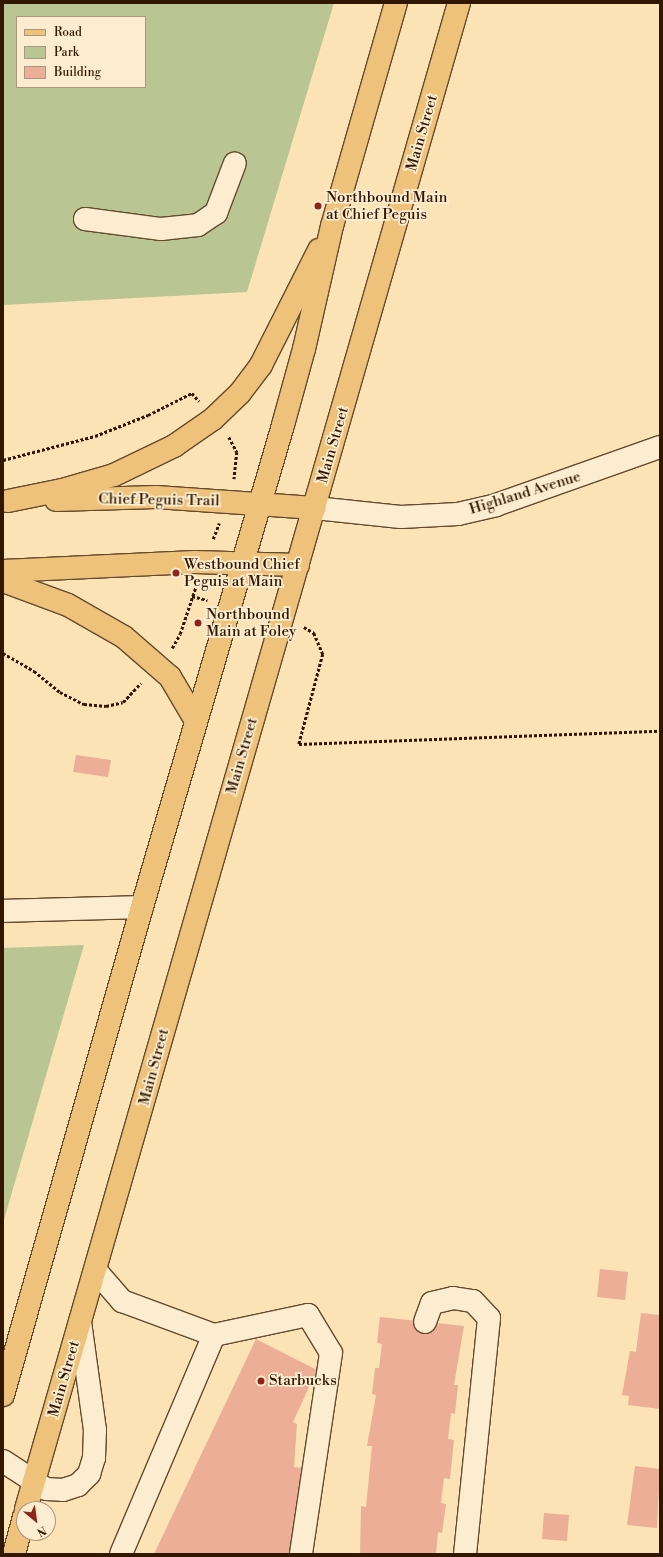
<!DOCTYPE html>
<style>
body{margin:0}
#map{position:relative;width:663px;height:1557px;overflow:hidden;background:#fbe3b6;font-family:"Libre Bodoni",serif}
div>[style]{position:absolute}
.green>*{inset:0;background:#b9c592}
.building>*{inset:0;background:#ecae96}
.path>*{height:2.5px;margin-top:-1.25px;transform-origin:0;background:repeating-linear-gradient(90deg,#311700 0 3px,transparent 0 5px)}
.roads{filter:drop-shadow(1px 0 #644a2e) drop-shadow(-1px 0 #644a2e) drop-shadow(0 1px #644a2e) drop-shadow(0 -1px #644a2e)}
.minor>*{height:22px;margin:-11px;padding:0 11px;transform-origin:11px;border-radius:11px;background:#fcedd0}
.major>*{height:22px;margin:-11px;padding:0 11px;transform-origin:11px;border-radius:11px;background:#eec27b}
.dots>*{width:11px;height:11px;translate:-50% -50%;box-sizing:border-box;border:2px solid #fcedd0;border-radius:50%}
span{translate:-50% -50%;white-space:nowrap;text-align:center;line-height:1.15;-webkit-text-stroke:3.5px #fcedd0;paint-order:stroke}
.street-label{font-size:15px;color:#311700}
.poi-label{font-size:15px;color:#311700}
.left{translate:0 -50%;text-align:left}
.frame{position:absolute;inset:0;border:4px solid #311700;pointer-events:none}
.legend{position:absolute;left:16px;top:16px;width:130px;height:72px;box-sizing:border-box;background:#fcedd0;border:1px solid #ab977d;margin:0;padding:5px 7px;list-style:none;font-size:12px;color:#311700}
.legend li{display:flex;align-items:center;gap:8px;height:20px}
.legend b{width:20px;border:1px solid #ab977d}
.north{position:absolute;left:16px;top:1501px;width:40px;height:40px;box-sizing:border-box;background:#fcedd0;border:1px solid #ab977d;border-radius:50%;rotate:151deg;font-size:11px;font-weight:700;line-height:16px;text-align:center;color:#311700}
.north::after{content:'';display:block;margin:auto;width:14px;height:18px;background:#8f2418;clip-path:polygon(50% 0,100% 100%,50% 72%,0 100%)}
</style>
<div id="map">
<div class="green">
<div style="clip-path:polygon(evenodd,3px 3px,334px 3px,247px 292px,3px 305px,3px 3px,17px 17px,145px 17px,145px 87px,17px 87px,17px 17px)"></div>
<div style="clip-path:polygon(84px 945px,3px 1223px,3px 948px)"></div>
</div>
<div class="building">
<div style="clip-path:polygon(76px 755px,111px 760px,108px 777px,73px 772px)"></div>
<div style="clip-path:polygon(600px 1269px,628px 1272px,625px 1300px,597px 1297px)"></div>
<div style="clip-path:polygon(641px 1313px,660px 1315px,660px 1409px,628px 1405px,629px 1396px,622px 1395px,630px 1351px,636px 1352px)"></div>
<div style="clip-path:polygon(380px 1317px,464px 1326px,454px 1385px,458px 1385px,455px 1414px,451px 1413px,448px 1439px,454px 1440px,450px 1479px,444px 1478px,441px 1503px,446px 1504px,442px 1533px,438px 1532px,436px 1554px,360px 1554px,361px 1506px,366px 1507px,372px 1446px,367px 1446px,376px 1395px,372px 1394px,375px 1368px,379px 1368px,382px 1344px,377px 1343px)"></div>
<div style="clip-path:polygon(256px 1339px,317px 1370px,293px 1422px,297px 1424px,294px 1467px,305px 1468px,297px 1554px,154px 1554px)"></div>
<div style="clip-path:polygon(635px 1466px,660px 1469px,657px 1528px,627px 1525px)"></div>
<div style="clip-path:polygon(544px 1513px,569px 1515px,567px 1541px,542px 1539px)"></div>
</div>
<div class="path">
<div style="left:229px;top:437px;width:17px;rotate:62deg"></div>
<div style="left:237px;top:452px;width:27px;rotate:96deg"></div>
<div style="left:3px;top:460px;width:95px;rotate:-14.6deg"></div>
<div style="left:95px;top:436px;width:57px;rotate:-21.6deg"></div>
<div style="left:148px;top:415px;width:49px;rotate:-26.6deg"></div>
<div style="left:192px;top:393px;width:11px;rotate:49deg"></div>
<div style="left:213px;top:539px;width:17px;rotate:-69deg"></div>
<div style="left:192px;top:596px;width:16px;rotate:15deg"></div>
<div style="left:304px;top:627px;width:12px;rotate:31deg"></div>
<div style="left:314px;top:633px;width:23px;rotate:67deg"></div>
<div style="left:323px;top:654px;width:93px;rotate:104.9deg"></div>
<div style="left:299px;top:744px;width:361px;rotate:-2.1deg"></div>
<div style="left:172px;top:648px;width:16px;rotate:-60deg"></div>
<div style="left:180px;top:634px;width:51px;rotate:-71.6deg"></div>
<div style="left:3px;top:653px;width:36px;rotate:30deg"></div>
<div style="left:34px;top:671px;width:33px;rotate:39deg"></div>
<div style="left:60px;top:692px;width:27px;rotate:27deg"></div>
<div style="left:84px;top:704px;width:22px;rotate:5deg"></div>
<div style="left:106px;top:706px;width:17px;rotate:-13deg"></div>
<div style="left:123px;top:702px;width:26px;rotate:-47deg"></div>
</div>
<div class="roads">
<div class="minor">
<div style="left:85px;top:219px;width:77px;rotate:7.5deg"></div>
<div style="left:161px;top:229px;width:37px;rotate:-6deg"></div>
<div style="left:198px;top:225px;width:22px;rotate:-34deg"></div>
<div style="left:216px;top:213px;width:53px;rotate:-69.2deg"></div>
<div style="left:315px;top:508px;width:86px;rotate:6deg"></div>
<div style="left:401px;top:517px;width:57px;rotate:-3deg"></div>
<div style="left:458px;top:514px;width:39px;rotate:-13deg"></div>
<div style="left:496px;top:505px;width:174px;rotate:-19.5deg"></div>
<div style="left:3px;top:911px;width:139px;rotate:-1.6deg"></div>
<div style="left:96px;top:1271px;width:40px;rotate:49deg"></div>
<div style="left:122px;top:1301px;width:98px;rotate:20.3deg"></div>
<div style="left:425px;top:1322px;width:20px;rotate:-70deg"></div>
<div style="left:432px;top:1303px;width:22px;rotate:-13deg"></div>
<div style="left:453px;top:1298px;width:20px;rotate:9deg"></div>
<div style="left:473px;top:1301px;width:23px;rotate:47deg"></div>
<div style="left:489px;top:1318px;width:237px;rotate:95.8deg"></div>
<div style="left:3px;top:1461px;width:51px;rotate:33.1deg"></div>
<div style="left:46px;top:1489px;width:17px;rotate:3deg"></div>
<div style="left:63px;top:1490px;width:16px;rotate:-18deg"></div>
<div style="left:78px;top:1485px;width:16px;rotate:-45deg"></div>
<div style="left:89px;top:1474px;width:17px;rotate:-73deg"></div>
<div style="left:94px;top:1458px;width:28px;rotate:-88deg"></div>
<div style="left:95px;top:1430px;width:109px;rotate:-97.9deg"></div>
<div style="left:121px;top:1554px;width:238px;rotate:-67deg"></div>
<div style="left:214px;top:1335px;width:96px;rotate:-12deg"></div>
<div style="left:308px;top:1315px;width:44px;rotate:58.8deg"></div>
<div style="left:331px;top:1353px;width:203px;rotate:98.5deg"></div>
</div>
<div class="major">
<div style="left:56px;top:500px;width:100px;rotate:-1.7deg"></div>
<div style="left:156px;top:497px;width:159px;rotate:4deg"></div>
<div style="left:8px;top:501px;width:55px;rotate:-11.5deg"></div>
<div style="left:62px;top:490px;width:54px;rotate:-16.1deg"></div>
<div style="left:114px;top:475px;width:67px;rotate:-25.8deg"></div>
<div style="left:174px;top:446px;width:47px;rotate:-34.7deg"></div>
<div style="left:213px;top:419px;width:37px;rotate:-44deg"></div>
<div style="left:240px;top:393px;width:35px;rotate:-53deg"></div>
<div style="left:261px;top:365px;width:129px;rotate:-63.2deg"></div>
<div style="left:3px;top:571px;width:192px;rotate:-2.7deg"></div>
<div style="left:195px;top:562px;width:103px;rotate:1.7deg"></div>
<div style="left:3px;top:581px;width:69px;rotate:20.3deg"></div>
<div style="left:68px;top:605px;width:64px;rotate:29.7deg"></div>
<div style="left:124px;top:637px;width:61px;rotate:41deg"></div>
<div style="left:170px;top:677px;width:51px;rotate:59.4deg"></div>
<div style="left:3px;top:1395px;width:507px;rotate:-74.1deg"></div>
<div style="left:142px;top:907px;width:502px;rotate:-73.69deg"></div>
<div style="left:283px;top:425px;width:79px;rotate:-74.6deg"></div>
<div style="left:304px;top:349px;width:126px;rotate:-77.2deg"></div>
<div style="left:332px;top:226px;width:232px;rotate:-74deg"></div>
<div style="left:26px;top:1509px;width:1567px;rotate:-73.96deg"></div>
<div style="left:14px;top:1554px;width:38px;rotate:-75deg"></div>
</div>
</div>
<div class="dots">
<div style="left:318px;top:206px;background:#8f2418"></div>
<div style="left:176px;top:573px;background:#8f2418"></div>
<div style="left:198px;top:623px;background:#8f2418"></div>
<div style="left:261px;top:1381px;background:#8f2418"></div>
</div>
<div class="street-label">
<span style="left:422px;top:133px;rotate:-74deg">Main Street</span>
<span style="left:333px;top:445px;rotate:-74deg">Main Street</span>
<span style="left:525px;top:493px;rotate:-17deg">Highland Avenue</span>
<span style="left:159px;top:500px;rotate:1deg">Chief Peguis Trail</span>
<span style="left:242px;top:756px;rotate:-74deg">Main Street</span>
<span style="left:154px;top:1067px;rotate:-75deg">Main Street</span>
<span style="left:64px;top:1379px;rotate:-74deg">Main Street</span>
</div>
<div class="poi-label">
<span class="left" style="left:326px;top:206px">Northbound Main<br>at Chief Peguis</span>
<span class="left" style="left:184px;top:573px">Westbound Chief<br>Peguis at Main</span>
<span class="left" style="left:206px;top:623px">Northbound<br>Main at Foley</span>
<span class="left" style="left:269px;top:1381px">Starbucks</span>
</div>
<div class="frame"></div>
<ul class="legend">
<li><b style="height:5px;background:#eec27b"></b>Road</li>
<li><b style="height:11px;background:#b9c592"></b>Park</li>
<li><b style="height:11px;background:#ecae96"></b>Building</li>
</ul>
<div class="north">N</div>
</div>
